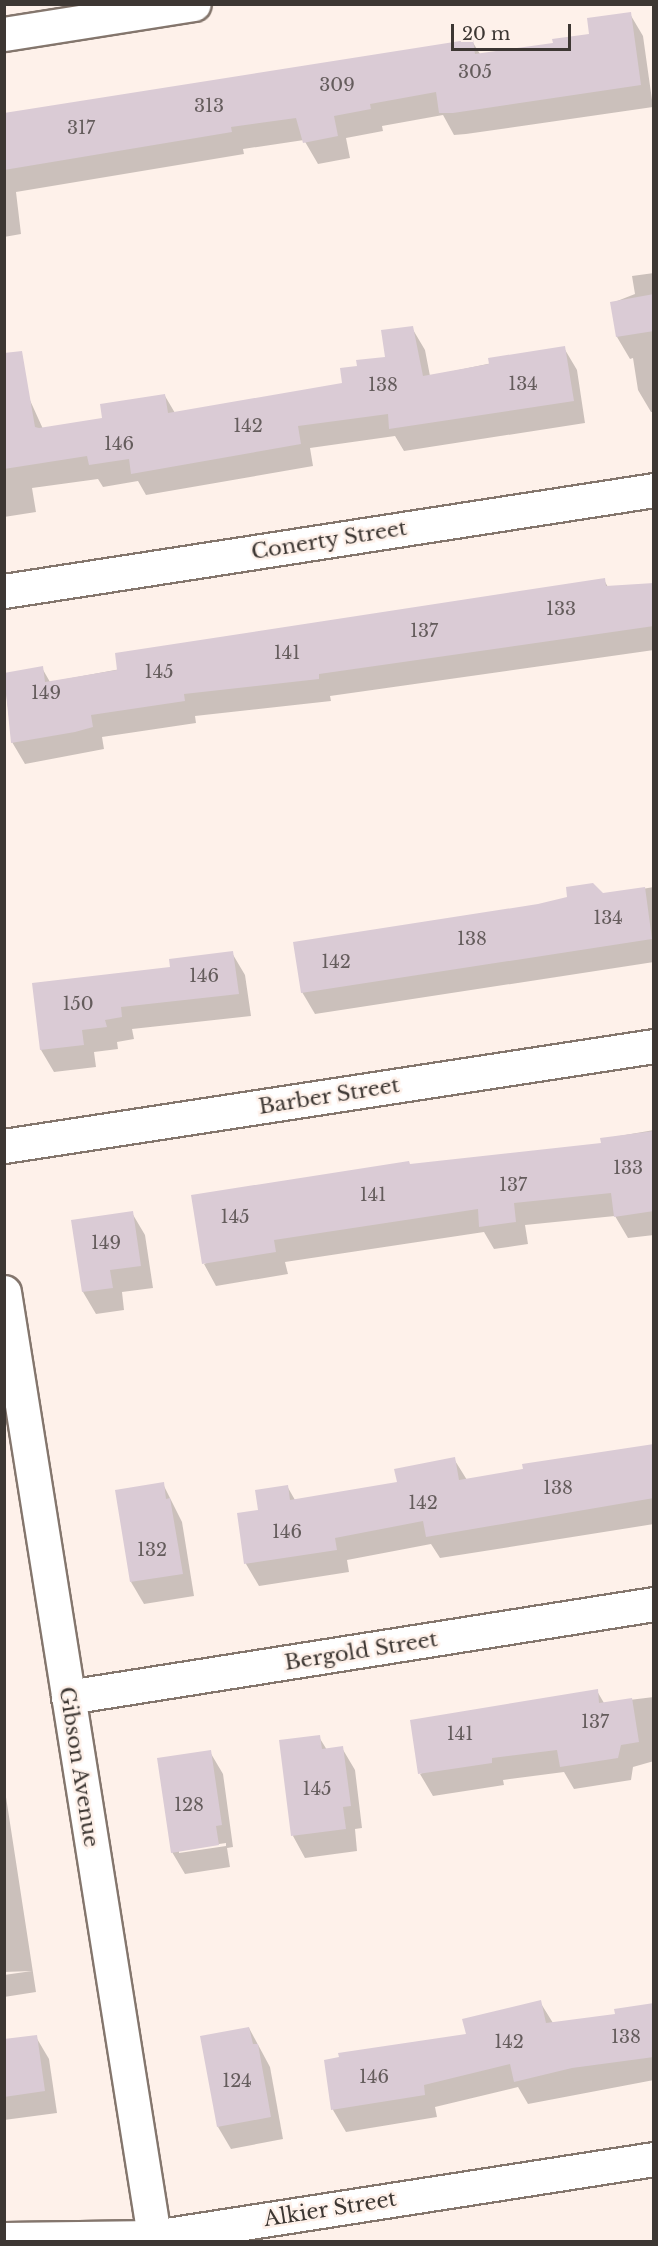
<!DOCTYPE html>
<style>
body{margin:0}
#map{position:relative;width:658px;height:2246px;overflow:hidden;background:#fef1ea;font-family:"Libre Baskerville",serif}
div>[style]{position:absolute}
.shadow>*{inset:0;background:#0003}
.building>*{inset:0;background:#dacbd5}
.roads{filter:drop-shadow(2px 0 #84766d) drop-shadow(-2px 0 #84766d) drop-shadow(0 2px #84766d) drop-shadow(0 -2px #84766d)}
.minor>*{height:33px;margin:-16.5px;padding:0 16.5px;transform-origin:16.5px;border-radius:16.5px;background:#fff}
.tertiary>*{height:33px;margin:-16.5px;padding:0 16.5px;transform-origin:16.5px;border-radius:16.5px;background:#fff}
span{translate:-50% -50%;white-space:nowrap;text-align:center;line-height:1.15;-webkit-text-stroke:5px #fef1ea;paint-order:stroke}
.number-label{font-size:18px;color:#645c5c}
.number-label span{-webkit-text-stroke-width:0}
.street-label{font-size:21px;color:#3d3733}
.frame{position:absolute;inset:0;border:6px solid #3d3733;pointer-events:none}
.scale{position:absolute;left:451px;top:24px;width:120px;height:27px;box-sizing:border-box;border:3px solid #3d3733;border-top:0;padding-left:8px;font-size:18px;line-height:21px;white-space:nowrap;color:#3d3733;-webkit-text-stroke:4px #fef1ea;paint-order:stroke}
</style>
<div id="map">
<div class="shadow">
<div style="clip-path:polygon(630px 14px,643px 36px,653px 107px,466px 134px,454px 135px,443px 115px,382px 126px,383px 131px,346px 138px,350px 158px,318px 164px,304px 140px,243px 149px,244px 154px,16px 192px,21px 234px,4px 237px,4px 131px,472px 41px,480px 54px,554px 44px,591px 35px)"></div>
<div style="clip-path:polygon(654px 273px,654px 412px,651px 412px,638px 390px,633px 358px,630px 359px,617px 337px,612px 303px,635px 294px,632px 276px)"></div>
<div style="clip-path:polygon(412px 328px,425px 350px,430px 376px,564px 348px,577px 370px,585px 423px,404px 451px,395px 436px,310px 448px,313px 466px,146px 495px,138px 481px,103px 487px,98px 479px,32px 488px,36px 512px,4px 517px,4px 401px,29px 398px,43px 429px,103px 419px,165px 396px,175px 413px,344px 384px,359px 368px,386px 358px)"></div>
<div style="clip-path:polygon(604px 580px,608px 587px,654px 584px,654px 650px,330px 696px,331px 701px,195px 716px,196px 723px,102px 737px,104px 749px,25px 764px,12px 742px,4px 674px,42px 668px,50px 682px)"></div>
<div style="clip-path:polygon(654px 887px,654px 962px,315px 1014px,302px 992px,538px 906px)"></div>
<div style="clip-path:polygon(232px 953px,245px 975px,251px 1016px,132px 1029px,134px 1039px,117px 1042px,118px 1049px,94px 1052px,96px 1067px,54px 1072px,41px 1050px,34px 984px,171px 968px)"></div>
<div style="clip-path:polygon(654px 1130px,654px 1235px,628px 1238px,615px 1216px,525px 1225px,528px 1244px,494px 1249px,484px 1232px,285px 1262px,288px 1274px,216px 1286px,204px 1264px,410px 1166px,602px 1144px,602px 1139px)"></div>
<div style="clip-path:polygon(132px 1213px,145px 1235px,153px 1288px,122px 1292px,124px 1310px,96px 1314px,83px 1292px,72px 1222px)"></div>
<div style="clip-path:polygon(654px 1445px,654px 1524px,440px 1558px,431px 1544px,347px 1560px,349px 1572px,259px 1586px,246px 1564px,238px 1515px,260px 1511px,287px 1486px,295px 1500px,399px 1483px,454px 1459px,467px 1480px)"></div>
<div style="clip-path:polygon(163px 1484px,182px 1522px,194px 1596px,144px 1604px,131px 1582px)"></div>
<div style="clip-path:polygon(597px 1691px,604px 1703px,654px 1697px,654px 1761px,633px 1767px,631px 1780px,574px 1789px,564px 1772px,503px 1780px,504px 1785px,433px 1796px,420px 1774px)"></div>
<div style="clip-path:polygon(319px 1737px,327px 1750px,342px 1748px,355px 1770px,362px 1828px,355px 1829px,357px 1851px,305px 1858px,293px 1836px)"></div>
<div style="clip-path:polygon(evenodd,210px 1752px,223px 1774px,233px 1847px,227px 1848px,230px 1867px,185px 1874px,172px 1852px,210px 1752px,226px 1843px,226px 1846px,179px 1853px,179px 1850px,226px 1843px)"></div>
<div style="clip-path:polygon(4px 1784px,36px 1992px,4px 1997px,4px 1975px,32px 1971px,4px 1972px)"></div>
<div style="clip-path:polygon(540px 2002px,553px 2023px,616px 2015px,654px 2005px,654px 2080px,528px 2104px,518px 2087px,435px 2107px,437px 2117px,346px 2132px,333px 2110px,325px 2061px,468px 2036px)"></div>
<div style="clip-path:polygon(249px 2028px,270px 2067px,283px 2139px,231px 2149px,218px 2127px)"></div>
<div style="clip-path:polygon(36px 2037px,49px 2059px,57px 2113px,4px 2120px,4px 2041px)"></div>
</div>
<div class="building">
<div style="clip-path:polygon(631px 12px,641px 85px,453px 113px,439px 113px,436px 92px,370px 104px,371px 109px,334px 116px,338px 136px,303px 143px,296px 118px,231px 127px,232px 132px,4px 170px,4px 113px,473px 39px,475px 54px,553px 43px,552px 39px,589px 34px,587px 18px)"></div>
<div style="clip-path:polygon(654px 294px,654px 331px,616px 337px,610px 302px)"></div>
<div style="clip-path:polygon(413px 326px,423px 376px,489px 364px,488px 358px,565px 346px,574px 401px,389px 429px,388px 414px,298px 426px,301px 444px,131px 474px,129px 459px,89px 465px,87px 456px,4px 469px,4px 353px,22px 351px,35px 427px,39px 428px,102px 418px,100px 404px,165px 394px,168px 413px,342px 383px,340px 368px,357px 366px,356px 360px,385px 357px,381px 330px)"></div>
<div style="clip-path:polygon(605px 578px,606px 586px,654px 583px,654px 626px,319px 674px,319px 679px,184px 694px,185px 701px,91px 715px,93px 727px,75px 732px,11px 743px,4px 673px,43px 666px,45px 682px,117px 670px,115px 653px)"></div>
<div style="clip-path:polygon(593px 883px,603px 893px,645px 887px,652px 939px,301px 993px,293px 942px,538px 904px,567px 897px,566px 887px)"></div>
<div style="clip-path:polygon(233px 951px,239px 994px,121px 1007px,122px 1017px,105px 1020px,107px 1027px,82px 1030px,84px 1045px,40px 1050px,32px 983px,170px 967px,169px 959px)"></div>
<div style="clip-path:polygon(654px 1131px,654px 1211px,614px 1217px,611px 1193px,514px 1203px,516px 1222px,479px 1227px,478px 1209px,274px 1240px,276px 1252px,202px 1264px,191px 1195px,409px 1161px,410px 1164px,601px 1143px,600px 1138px)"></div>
<div style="clip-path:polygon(133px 1211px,141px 1266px,110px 1270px,113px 1288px,82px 1292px,71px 1220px)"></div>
<div style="clip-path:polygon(654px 1444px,654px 1498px,426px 1537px,423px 1521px,335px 1538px,337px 1550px,244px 1564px,237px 1513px,258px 1510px,255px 1490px,288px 1485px,290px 1500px,397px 1482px,394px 1469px,455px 1457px,459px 1480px,523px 1469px,522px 1464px)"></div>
<div style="clip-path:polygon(164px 1482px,166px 1499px,170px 1498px,183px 1574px,130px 1582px,115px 1490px)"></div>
<div style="clip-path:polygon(598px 1689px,599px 1703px,632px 1698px,639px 1742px,621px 1745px,618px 1758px,560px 1767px,557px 1750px,492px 1758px,492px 1763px,418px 1774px,410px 1720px)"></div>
<div style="clip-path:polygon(320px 1735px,322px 1749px,343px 1746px,351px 1806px,343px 1807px,346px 1829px,291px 1836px,279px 1740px)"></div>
<div style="clip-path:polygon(211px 1750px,222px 1825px,216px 1826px,219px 1845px,171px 1853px,157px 1758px)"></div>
<div style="clip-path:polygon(541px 2000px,546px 2023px,615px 2014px,614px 2009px,654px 2003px,654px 2057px,572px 2068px,514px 2082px,510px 2064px,424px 2085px,425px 2095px,331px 2110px,324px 2060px,339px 2057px,338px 2053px,466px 2034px,462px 2019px)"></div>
<div style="clip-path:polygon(249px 2027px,253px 2044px,258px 2044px,271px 2117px,217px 2127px,200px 2036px)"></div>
<div style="clip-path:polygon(37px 2035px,45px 2091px,4px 2097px,4px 2039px)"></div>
</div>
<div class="roads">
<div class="minor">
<div style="left:4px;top:34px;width:192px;rotate:-9deg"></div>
<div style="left:4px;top:591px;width:658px;rotate:-8.83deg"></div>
<div style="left:4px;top:1146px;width:658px;rotate:-8.75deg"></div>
<div style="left:4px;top:1292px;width:962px;rotate:80.97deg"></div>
<div style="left:68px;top:1697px;width:593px;rotate:-9.02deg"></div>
</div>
<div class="tertiary">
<div style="left:4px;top:2239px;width:150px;rotate:-0.8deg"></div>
<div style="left:154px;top:2237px;width:506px;rotate:-8.87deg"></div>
</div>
</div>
<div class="number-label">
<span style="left:475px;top:72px">305</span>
<span style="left:337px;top:85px">309</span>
<span style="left:209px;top:106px">313</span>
<span style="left:81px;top:128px">317</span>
<span style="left:523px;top:384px">134</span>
<span style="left:383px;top:385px">138</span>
<span style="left:248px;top:426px">142</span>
<span style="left:119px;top:444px">146</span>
<span style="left:561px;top:609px">133</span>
<span style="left:424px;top:631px">137</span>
<span style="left:287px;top:653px">141</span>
<span style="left:159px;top:672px">145</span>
<span style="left:46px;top:693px">149</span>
<span style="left:608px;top:918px">134</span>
<span style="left:472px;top:939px">138</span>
<span style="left:336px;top:962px">142</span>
<span style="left:204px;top:976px">146</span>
<span style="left:78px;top:1004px">150</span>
<span style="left:628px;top:1168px">133</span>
<span style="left:513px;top:1185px">137</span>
<span style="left:373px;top:1195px">141</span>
<span style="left:235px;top:1217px">145</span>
<span style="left:106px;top:1243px">149</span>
<span style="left:558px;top:1488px">138</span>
<span style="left:423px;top:1503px">142</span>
<span style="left:287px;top:1532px">146</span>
<span style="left:152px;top:1550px">132</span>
<span style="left:595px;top:1722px">137</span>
<span style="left:460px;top:1734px">141</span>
<span style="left:317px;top:1789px">145</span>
<span style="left:189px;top:1805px">128</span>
<span style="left:626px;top:2037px">138</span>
<span style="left:509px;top:2042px">142</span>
<span style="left:374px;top:2077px">146</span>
<span style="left:237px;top:2081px">124</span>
</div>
<div class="street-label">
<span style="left:329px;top:540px;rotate:-9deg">Conerty Street</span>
<span style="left:329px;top:1096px;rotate:-9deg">Barber Street</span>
<span style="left:361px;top:1651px;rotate:-9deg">Bergold Street</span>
<span style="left:79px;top:1767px;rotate:81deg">Gibson Avenue</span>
<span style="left:330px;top:2209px;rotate:-9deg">Alkier Street</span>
</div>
<div class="frame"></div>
<div class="scale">20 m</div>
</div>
